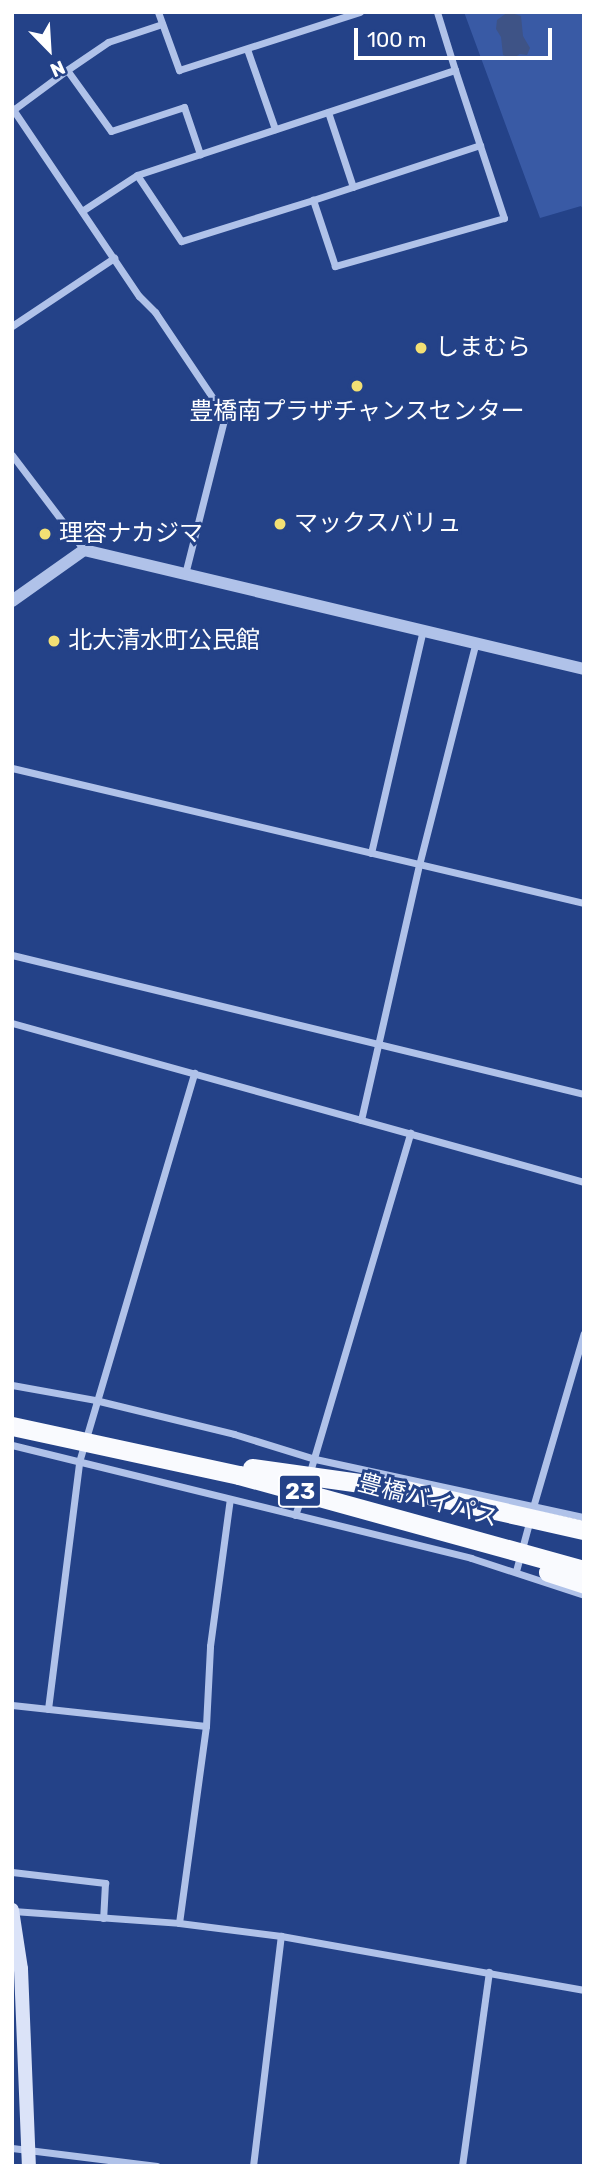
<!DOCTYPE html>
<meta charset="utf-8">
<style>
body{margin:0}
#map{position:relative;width:596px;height:2178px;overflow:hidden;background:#244288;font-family:Rubik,"Noto Sans JP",sans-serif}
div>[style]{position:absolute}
.green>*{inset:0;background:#395aa5}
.water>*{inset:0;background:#3e5386}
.minor>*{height:7px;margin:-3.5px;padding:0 3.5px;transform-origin:3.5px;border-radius:3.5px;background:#b0c2e9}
.tertiary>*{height:12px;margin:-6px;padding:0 6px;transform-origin:6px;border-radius:6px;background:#b0c2e9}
.secondary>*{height:14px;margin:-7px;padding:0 7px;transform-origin:7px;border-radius:7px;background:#dbe3f8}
.trunk-bridge>*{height:19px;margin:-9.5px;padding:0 9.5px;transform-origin:9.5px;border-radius:9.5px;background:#f9fafe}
.dots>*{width:19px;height:19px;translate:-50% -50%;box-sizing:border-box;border:4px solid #244288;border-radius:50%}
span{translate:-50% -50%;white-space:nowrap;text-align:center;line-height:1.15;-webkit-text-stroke:6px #244288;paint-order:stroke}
.shield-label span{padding:2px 5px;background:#244288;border:2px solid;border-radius:5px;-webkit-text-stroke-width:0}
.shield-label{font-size:23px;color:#fff;font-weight:700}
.poi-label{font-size:24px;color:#fff}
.left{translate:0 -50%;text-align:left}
.street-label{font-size:24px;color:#fff}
.frame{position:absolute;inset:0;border:14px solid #fff;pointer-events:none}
.north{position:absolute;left:14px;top:14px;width:70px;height:70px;-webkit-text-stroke:5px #244288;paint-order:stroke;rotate:156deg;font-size:19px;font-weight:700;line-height:28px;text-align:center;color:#fff}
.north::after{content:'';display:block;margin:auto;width:24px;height:32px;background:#fff;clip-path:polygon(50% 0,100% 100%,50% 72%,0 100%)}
.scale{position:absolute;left:354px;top:28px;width:198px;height:32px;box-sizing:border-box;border:4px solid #fff;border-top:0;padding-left:9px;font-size:21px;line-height:24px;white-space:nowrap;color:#fff;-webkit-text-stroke:5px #244288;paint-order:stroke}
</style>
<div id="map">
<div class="green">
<div style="clip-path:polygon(464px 12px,584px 12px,584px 211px,581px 206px,540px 218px)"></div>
</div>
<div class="water">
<div style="clip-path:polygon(508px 12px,521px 16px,523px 36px,530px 48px,527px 55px,520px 54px,512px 59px,503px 55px,501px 37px,496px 29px,497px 20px)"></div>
</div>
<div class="minor">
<div style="left:158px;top:12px;width:62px;rotate:70.1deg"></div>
<div style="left:179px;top:70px;width:190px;rotate:-17.8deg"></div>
<div style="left:437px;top:12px;width:61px;rotate:72.8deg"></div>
<div style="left:247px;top:49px;width:85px;rotate:70.7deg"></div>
<div style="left:67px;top:70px;width:50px;rotate:-34.3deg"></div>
<div style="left:108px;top:42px;width:57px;rotate:-18.4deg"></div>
<div style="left:12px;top:108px;width:227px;rotate:56deg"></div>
<div style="left:139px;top:296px;width:23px;rotate:45deg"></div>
<div style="left:155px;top:312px;width:125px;rotate:56.1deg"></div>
<div style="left:225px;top:416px;width:163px;rotate:104.2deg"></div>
<div style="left:13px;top:110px;width:67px;rotate:-36.5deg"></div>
<div style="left:67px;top:70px;width:75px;rotate:54.2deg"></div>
<div style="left:111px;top:131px;width:77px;rotate:-18.2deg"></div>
<div style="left:184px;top:107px;width:50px;rotate:71.2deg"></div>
<div style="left:328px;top:112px;width:79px;rotate:71.6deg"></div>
<div style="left:313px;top:200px;width:176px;rotate:-18.2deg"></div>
<div style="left:82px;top:211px;width:66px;rotate:-33.2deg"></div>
<div style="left:137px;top:175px;width:335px;rotate:-18.3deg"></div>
<div style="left:455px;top:70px;width:156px;rotate:71.7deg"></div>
<div style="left:504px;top:218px;width:176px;rotate:164.1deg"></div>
<div style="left:335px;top:266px;width:70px;rotate:-108.4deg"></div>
<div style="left:313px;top:200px;width:138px;rotate:162.7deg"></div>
<div style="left:181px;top:241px;width:79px;rotate:-123.7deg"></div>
<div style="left:12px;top:326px;width:123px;rotate:-33.7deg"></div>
<div style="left:12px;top:455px;width:119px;rotate:52.8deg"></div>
<div style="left:12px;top:768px;width:588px;rotate:13.28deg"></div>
<div style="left:371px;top:853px;width:229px;rotate:-76.9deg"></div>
<div style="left:12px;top:955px;width:589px;rotate:13.66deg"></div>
<div style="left:12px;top:1023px;width:594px;rotate:15.53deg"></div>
<div style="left:361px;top:1120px;width:262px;rotate:-77.2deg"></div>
<div style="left:419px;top:865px;width:230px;rotate:-75.7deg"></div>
<div style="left:12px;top:1385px;width:84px;rotate:10.2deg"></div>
<div style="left:95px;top:1400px;width:143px;rotate:13.7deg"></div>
<div style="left:234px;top:1434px;width:85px;rotate:17.2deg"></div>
<div style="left:315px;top:1459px;width:275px;rotate:12.2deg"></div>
<div style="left:12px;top:1445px;width:473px;rotate:13.8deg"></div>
<div style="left:471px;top:1558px;width:119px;rotate:18.1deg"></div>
<div style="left:309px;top:1475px;width:357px;rotate:-73.5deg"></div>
<div style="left:533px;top:1507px;width:181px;rotate:-73.7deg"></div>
<div style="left:295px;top:1515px;width:23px;rotate:-70deg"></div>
<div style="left:516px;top:1571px;width:54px;rotate:-74.9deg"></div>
<div style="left:12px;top:1705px;width:195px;rotate:6.2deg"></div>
<div style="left:48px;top:1709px;width:249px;rotate:-82.8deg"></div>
<div style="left:79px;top:1462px;width:406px;rotate:-73.5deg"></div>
<div style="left:12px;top:1872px;width:94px;rotate:6.7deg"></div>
<div style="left:105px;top:1883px;width:35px;rotate:93deg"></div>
<div style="left:13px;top:1911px;width:166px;rotate:4.1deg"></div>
<div style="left:179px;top:1923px;width:103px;rotate:7.3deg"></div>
<div style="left:281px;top:1936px;width:308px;rotate:10.1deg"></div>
<div style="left:179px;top:1923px;width:199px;rotate:-82.2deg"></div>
<div style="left:206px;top:1726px;width:80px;rotate:-87.1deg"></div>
<div style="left:210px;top:1646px;width:148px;rotate:-82.3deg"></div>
<div style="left:12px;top:2148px;width:146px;rotate:7.1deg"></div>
<div style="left:253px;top:2166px;width:232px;rotate:-83.1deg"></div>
<div style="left:462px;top:2166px;width:196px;rotate:-82.1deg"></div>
</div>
<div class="tertiary">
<div style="left:12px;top:601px;width:88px;rotate:-35.3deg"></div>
<div style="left:84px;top:550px;width:514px;rotate:13.39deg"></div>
</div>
<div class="secondary">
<div style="left:12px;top:1910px;width:60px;rotate:81.3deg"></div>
<div style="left:21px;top:1969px;width:197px;rotate:87.7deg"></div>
</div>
<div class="trunk-bridge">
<div style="left:12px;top:1426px;width:232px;rotate:12.2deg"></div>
<div style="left:239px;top:1475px;width:358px;rotate:15.4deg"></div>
<div style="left:252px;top:1468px;width:146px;rotate:7.9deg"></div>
<div style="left:397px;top:1488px;width:192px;rotate:12.7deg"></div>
<div style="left:548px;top:1572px;width:38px;rotate:18deg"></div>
</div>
<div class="dots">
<div style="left:421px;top:348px;background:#f3e074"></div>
<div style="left:357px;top:386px;background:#f3e074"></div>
<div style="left:280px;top:524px;background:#f3e074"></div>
<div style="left:45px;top:534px;background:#f3e074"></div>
<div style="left:54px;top:641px;background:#f3e074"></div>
</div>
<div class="shield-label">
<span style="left:300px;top:1491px">23</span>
</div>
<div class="poi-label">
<span class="left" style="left:435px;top:348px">しまむら</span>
<span style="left:357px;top:412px">豊橋南プラザチャンスセンター</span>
<span class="left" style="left:294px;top:524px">マックスバリュ</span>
<span class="left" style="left:59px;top:534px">理容ナカジマ</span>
<span class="left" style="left:68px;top:641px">北大清水町公民館</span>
</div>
<div class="street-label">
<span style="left:428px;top:1501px;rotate:15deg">豊橋バイパス</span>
</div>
<div class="frame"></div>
<div class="north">N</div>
<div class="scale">100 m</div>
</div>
